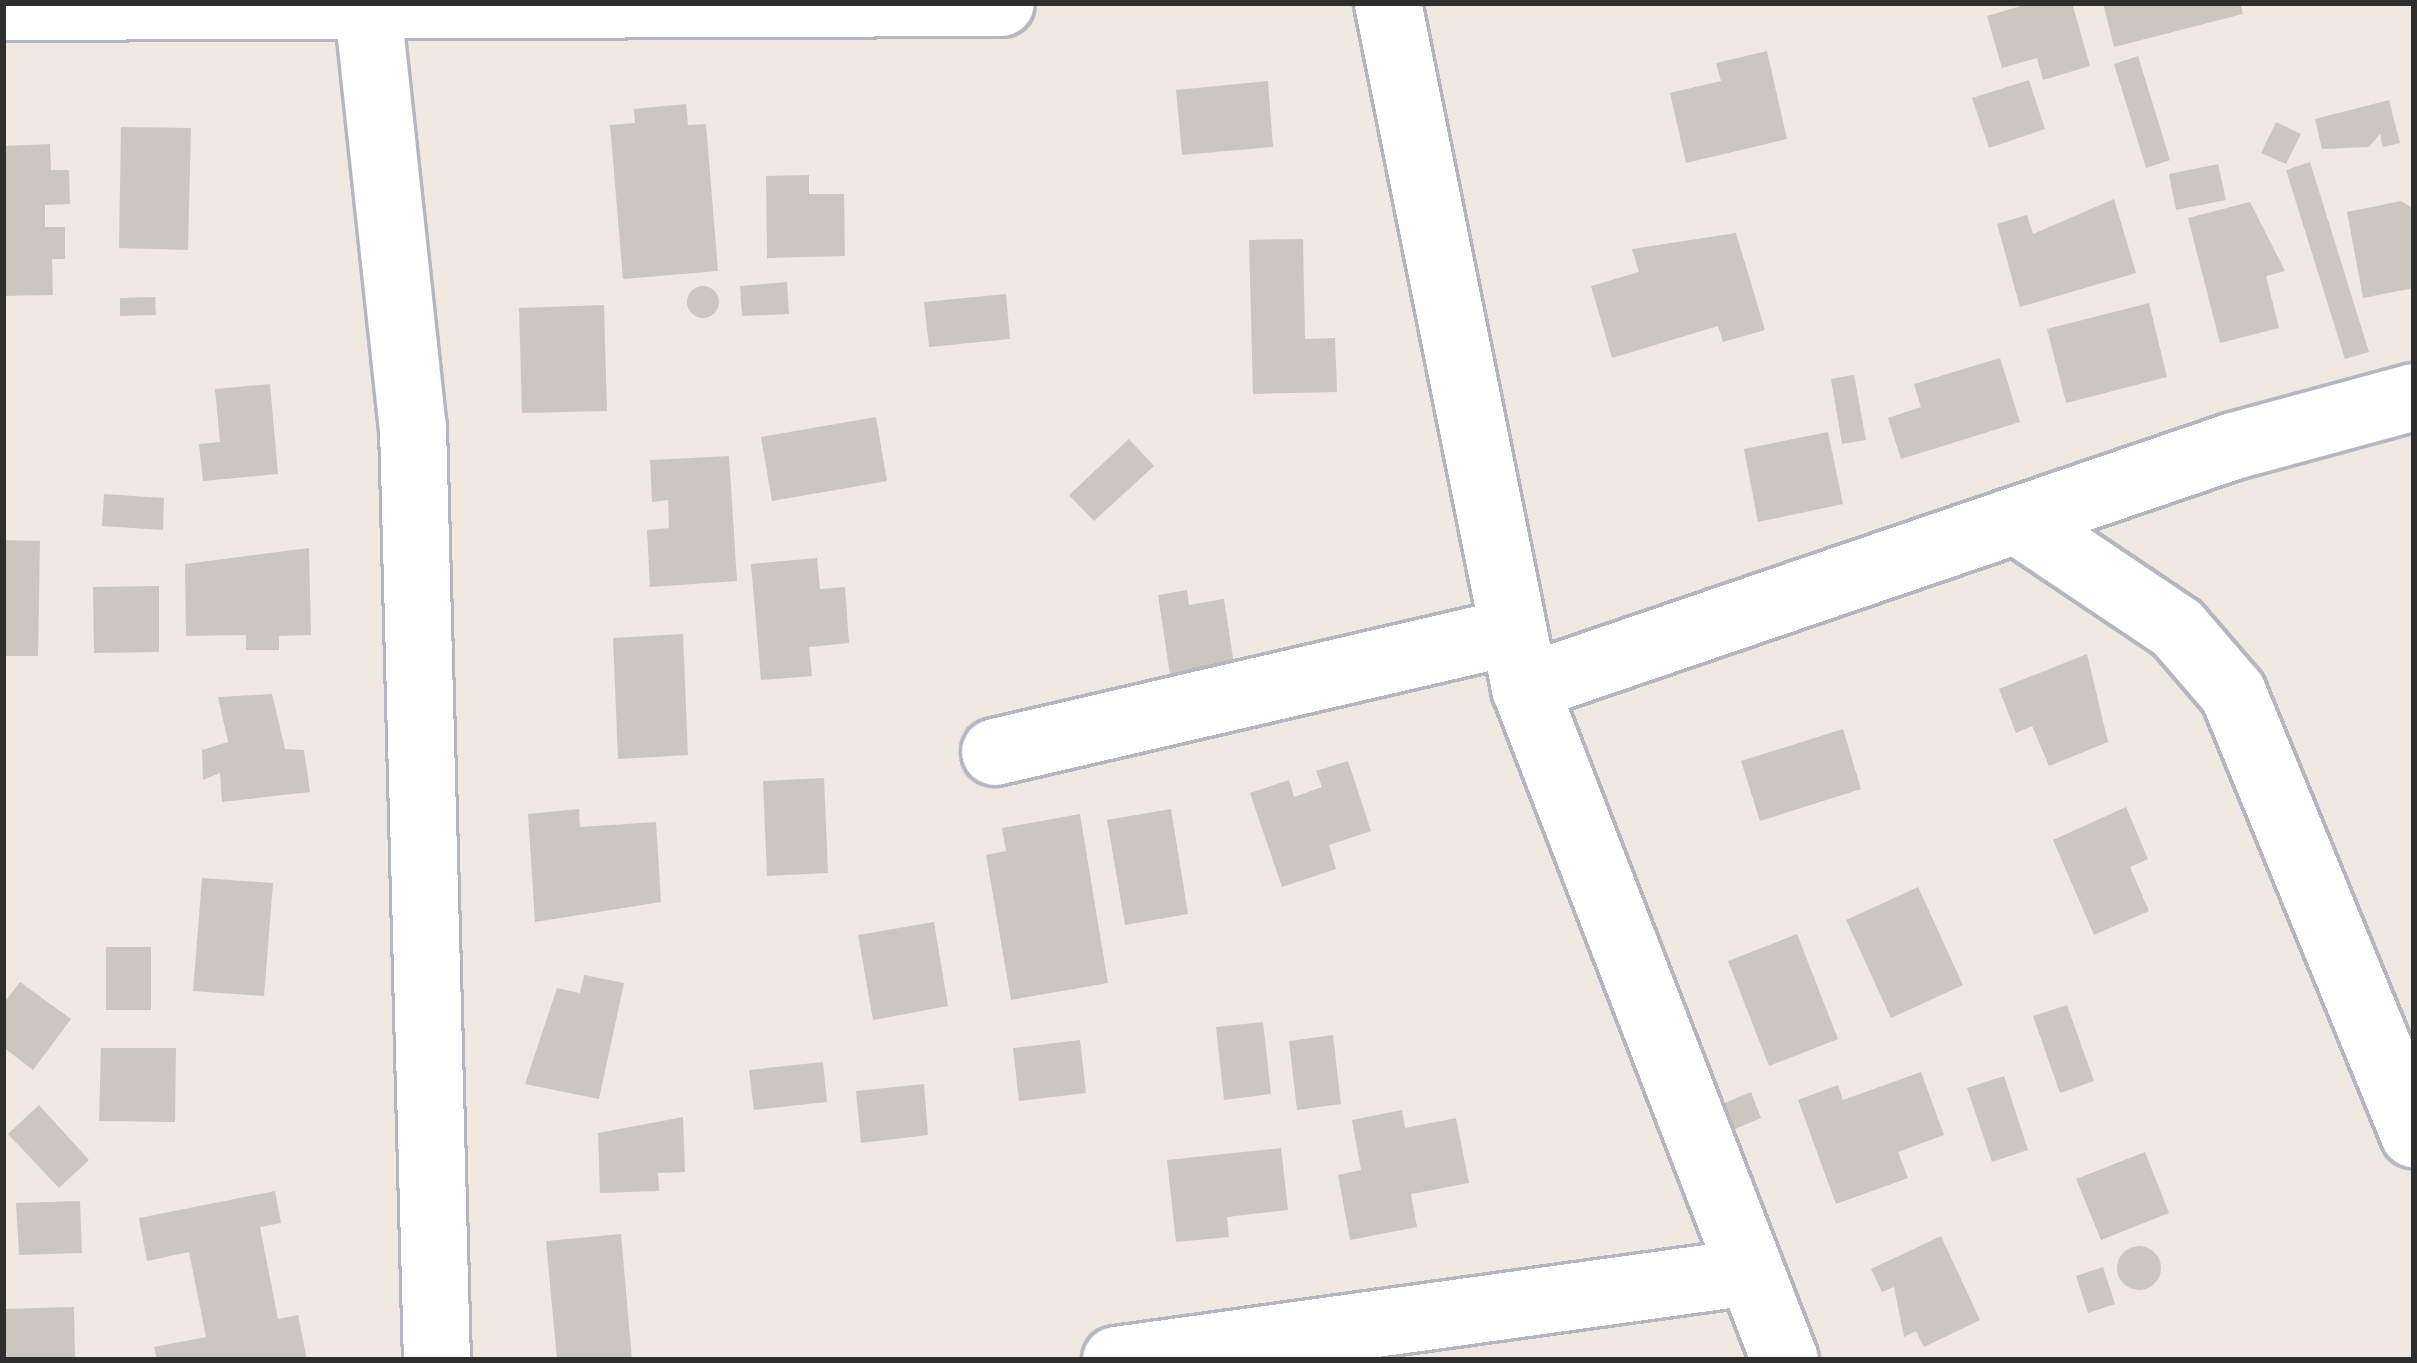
<!DOCTYPE html>
<style>
body{margin:0}
#map{position:relative;width:2417px;height:1363px;overflow:hidden;background:#efe9e1;font-family:Quicksand,sans-serif}
div>[style]{position:absolute}
.building>*{inset:0;background:#cbc7bf}
.round{border-radius:50%}
.roads{filter:drop-shadow(3px 0 #b4b7c1) drop-shadow(-3px 0 #b4b7c1) drop-shadow(0 3px #b4b7c1) drop-shadow(0 -3px #b4b7c1)}
.minor>*{height:66px;margin:-33px;padding:0 33px;transform-origin:33px;border-radius:33px;background:#fff}
span{translate:-50% -50%;white-space:nowrap;text-align:center;line-height:1.15;-webkit-text-stroke:12px #fff;paint-order:stroke}
.frame{position:absolute;inset:0;border:6px solid #2e2e2e;pointer-events:none}
</style>
<div id="map">
<div class="building">
<div style="clip-path:polygon(2031px 3px,2072px 3px,2090px 66px,2043px 80px,2037px 58px,2002px 68px,1987px 16px)"></div>
<div style="clip-path:polygon(2103px 3px,2240px 3px,2243px 14px,2114px 47px)"></div>
<div style="clip-path:polygon(1767px 51px,1787px 139px,1686px 163px,1670px 93px,1721px 81px,1716px 63px)"></div>
<div style="clip-path:polygon(2138px 56px,2170px 160px,2146px 168px,2114px 64px)"></div>
<div style="clip-path:polygon(2029px 80px,2045px 129px,1989px 148px,1972px 98px)"></div>
<div style="clip-path:polygon(1268px 81px,1273px 147px,1182px 155px,1176px 90px)"></div>
<div style="clip-path:polygon(2389px 100px,2400px 143px,2383px 147px,2380px 134px,2369px 147px,2322px 149px,2315px 119px)"></div>
<div style="clip-path:polygon(686px 104px,688px 125px,706px 124px,718px 271px,623px 279px,610px 125px,635px 123px,634px 109px)"></div>
<div style="clip-path:polygon(2276px 122px,2301px 134px,2286px 164px,2261px 153px)"></div>
<div style="clip-path:polygon(121px 127px,191px 128px,188px 250px,119px 248px)"></div>
<div style="clip-path:polygon(50px 144px,51px 170px,69px 170px,70px 204px,45px 205px,45px 227px,65px 227px,65px 259px,52px 259px,53px 295px,3px 296px,3px 146px)"></div>
<div style="clip-path:polygon(2310px 162px,2369px 352px,2345px 359px,2286px 170px)"></div>
<div style="clip-path:polygon(2218px 164px,2226px 200px,2176px 210px,2169px 174px)"></div>
<div style="clip-path:polygon(809px 175px,809px 194px,844px 194px,845px 256px,767px 258px,766px 176px)"></div>
<div style="clip-path:polygon(2114px 199px,2136px 273px,2020px 307px,1997px 224px,2027px 215px,2033px 234px)"></div>
<div style="clip-path:polygon(2401px 201px,2414px 209px,2414px 288px,2363px 298px,2347px 212px)"></div>
<div style="clip-path:polygon(2250px 202px,2285px 271px,2266px 276px,2279px 328px,2220px 343px,2188px 218px)"></div>
<div style="clip-path:polygon(1736px 233px,1765px 330px,1723px 342px,1718px 326px,1612px 358px,1591px 286px,1639px 272px,1632px 249px)"></div>
<div style="clip-path:polygon(1303px 239px,1305px 339px,1335px 338px,1337px 392px,1253px 394px,1249px 240px)"></div>
<div style="clip-path:polygon(787px 282px,789px 314px,742px 316px,740px 286px)"></div>
<div class="round" style="left:687px;top:286px;width:32px;height:32px"></div>
<div style="clip-path:polygon(1006px 294px,1010px 339px,929px 347px,924px 302px)"></div>
<div style="clip-path:polygon(155px 297px,156px 315px,120px 316px,120px 298px)"></div>
<div style="clip-path:polygon(2149px 303px,2167px 377px,2066px 403px,2047px 329px)"></div>
<div style="clip-path:polygon(604px 305px,607px 411px,522px 413px,519px 308px)"></div>
<div style="clip-path:polygon(2000px 358px,2020px 422px,1901px 459px,1888px 418px,1921px 407px,1914px 384px)"></div>
<div style="clip-path:polygon(1854px 375px,1866px 440px,1842px 444px,1831px 379px)"></div>
<div style="clip-path:polygon(270px 384px,278px 474px,203px 481px,199px 444px,220px 442px,215px 389px)"></div>
<div style="clip-path:polygon(876px 417px,887px 481px,772px 501px,761px 437px)"></div>
<div style="clip-path:polygon(1828px 432px,1843px 504px,1758px 522px,1744px 449px)"></div>
<div style="clip-path:polygon(1129px 439px,1154px 466px,1094px 521px,1069px 495px)"></div>
<div style="clip-path:polygon(729px 456px,737px 581px,650px 587px,647px 530px,669px 528px,668px 500px,652px 502px,650px 460px)"></div>
<div style="clip-path:polygon(104px 494px,164px 498px,163px 530px,102px 526px)"></div>
<div style="clip-path:polygon(3px 540px,40px 541px,38px 656px,3px 656px)"></div>
<div style="clip-path:polygon(309px 548px,311px 635px,279px 636px,279px 650px,246px 650px,246px 635px,186px 636px,185px 564px)"></div>
<div style="clip-path:polygon(817px 558px,820px 589px,845px 587px,849px 643px,809px 647px,812px 676px,761px 680px,751px 564px)"></div>
<div style="clip-path:polygon(159px 586px,159px 652px,94px 653px,93px 587px)"></div>
<div style="clip-path:polygon(1187px 590px,1189px 605px,1224px 599px,1235px 671px,1171px 681px,1158px 595px)"></div>
<div style="clip-path:polygon(683px 634px,688px 755px,618px 759px,613px 638px)"></div>
<div style="clip-path:polygon(2087px 654px,2108px 742px,2049px 766px,2032px 726px,2016px 733px,1999px 689px)"></div>
<div style="clip-path:polygon(272px 694px,285px 749px,304px 750px,310px 792px,222px 802px,220px 773px,203px 780px,202px 750px,228px 742px,218px 697px)"></div>
<div style="clip-path:polygon(1843px 729px,1861px 789px,1760px 821px,1741px 761px)"></div>
<div style="clip-path:polygon(1348px 761px,1371px 831px,1329px 845px,1336px 869px,1282px 887px,1250px 793px,1289px 780px,1294px 797px,1322px 787px,1316px 771px)"></div>
<div style="clip-path:polygon(824px 778px,828px 873px,767px 876px,763px 781px)"></div>
<div style="clip-path:polygon(2126px 807px,2148px 859px,2130px 867px,2149px 911px,2094px 935px,2053px 840px)"></div>
<div style="clip-path:polygon(579px 809px,580px 827px,656px 822px,661px 902px,535px 922px,528px 814px)"></div>
<div style="clip-path:polygon(1171px 809px,1188px 914px,1125px 925px,1107px 820px)"></div>
<div style="clip-path:polygon(1080px 814px,1108px 983px,1011px 1000px,986px 855px,1006px 851px,1002px 828px)"></div>
<div style="clip-path:polygon(202px 878px,273px 883px,264px 996px,193px 991px)"></div>
<div style="clip-path:polygon(1918px 887px,1963px 985px,1891px 1018px,1846px 920px)"></div>
<div style="clip-path:polygon(934px 922px,948px 1006px,873px 1020px,858px 935px)"></div>
<div style="clip-path:polygon(1797px 934px,1838px 1039px,1769px 1066px,1728px 961px)"></div>
<div style="clip-path:polygon(106px 947px,151px 947px,151px 1010px,106px 1010px)"></div>
<div style="clip-path:polygon(584px 975px,624px 983px,599px 1099px,525px 1084px,557px 988px,580px 993px)"></div>
<div style="clip-path:polygon(20px 982px,71px 1019px,33px 1070px,3px 1047px,3px 1004px)"></div>
<div style="clip-path:polygon(2067px 1005px,2094px 1081px,2060px 1093px,2033px 1016px)"></div>
<div style="clip-path:polygon(1263px 1022px,1271px 1094px,1224px 1100px,1216px 1027px)"></div>
<div style="clip-path:polygon(1333px 1035px,1341px 1104px,1297px 1110px,1289px 1041px)"></div>
<div style="clip-path:polygon(1080px 1040px,1086px 1093px,1019px 1101px,1013px 1048px)"></div>
<div style="clip-path:polygon(101px 1048px,176px 1048px,175px 1122px,99px 1121px)"></div>
<div style="clip-path:polygon(823px 1062px,827px 1102px,754px 1110px,749px 1070px)"></div>
<div style="clip-path:polygon(1921px 1072px,1944px 1135px,1898px 1152px,1908px 1178px,1836px 1204px,1798px 1100px,1838px 1085px,1843px 1100px)"></div>
<div style="clip-path:polygon(2004px 1076px,2028px 1150px,1992px 1162px,1967px 1088px)"></div>
<div style="clip-path:polygon(924px 1084px,928px 1135px,861px 1143px,856px 1091px)"></div>
<div style="clip-path:polygon(1751px 1092px,1761px 1118px,1714px 1138px,1703px 1112px)"></div>
<div style="clip-path:polygon(39px 1105px,89px 1160px,59px 1188px,8px 1134px)"></div>
<div style="clip-path:polygon(1402px 1110px,1405px 1128px,1456px 1118px,1469px 1183px,1411px 1194px,1417px 1227px,1350px 1240px,1338px 1175px,1361px 1170px,1352px 1120px)"></div>
<div style="clip-path:polygon(683px 1117px,685px 1172px,658px 1173px,659px 1191px,600px 1193px,598px 1133px)"></div>
<div style="clip-path:polygon(1281px 1148px,1288px 1210px,1227px 1217px,1229px 1237px,1176px 1242px,1167px 1160px)"></div>
<div style="clip-path:polygon(2145px 1152px,2169px 1213px,2101px 1240px,2076px 1179px)"></div>
<div style="clip-path:polygon(275px 1191px,281px 1223px,260px 1227px,278px 1319px,298px 1315px,307px 1360px,157px 1360px,154px 1347px,206px 1337px,189px 1252px,147px 1261px,139px 1218px)"></div>
<div style="clip-path:polygon(80px 1201px,82px 1253px,19px 1255px,16px 1203px)"></div>
<div style="clip-path:polygon(621px 1234px,632px 1360px,557px 1360px,546px 1241px)"></div>
<div style="clip-path:polygon(1941px 1236px,1980px 1320px,1924px 1347px,1916px 1331px,1904px 1337px,1894px 1287px,1882px 1292px,1871px 1269px)"></div>
<div class="round" style="left:2117px;top:1246px;width:44px;height:44px"></div>
<div style="clip-path:polygon(2103px 1267px,2115px 1304px,2088px 1313px,2076px 1276px)"></div>
<div style="clip-path:polygon(74px 1307px,75px 1360px,3px 1360px,3px 1309px)"></div>
</div>
<div class="roads">
<div class="minor">
<div style="left:1388px;top:3px;width:699px;rotate:78.69deg"></div>
<div style="left:1525px;top:688px;width:721px;rotate:68.85deg"></div>
<div style="left:3px;top:7px;width:998px;rotate:-0.23deg"></div>
<div style="left:368px;top:9px;width:420px;rotate:83.9deg"></div>
<div style="left:413px;top:427px;width:933px;rotate:88.53deg"></div>
<div style="left:2019px;top:522px;width:190px;rotate:33.9deg"></div>
<div style="left:2177px;top:628px;width:86px;rotate:49.3deg"></div>
<div style="left:2233px;top:693px;width:477px;rotate:67.7deg"></div>
<div style="left:1525px;top:688px;width:749px;rotate:-18.85deg"></div>
<div style="left:2234px;top:446px;width:187px;rotate:-15.2deg"></div>
<div style="left:995px;top:752px;width:530px;rotate:-13.09deg"></div>
<div style="left:1116px;top:1360px;width:640px;rotate:-7.9deg"></div>
</div>
</div>
<div class="frame"></div>
</div>
